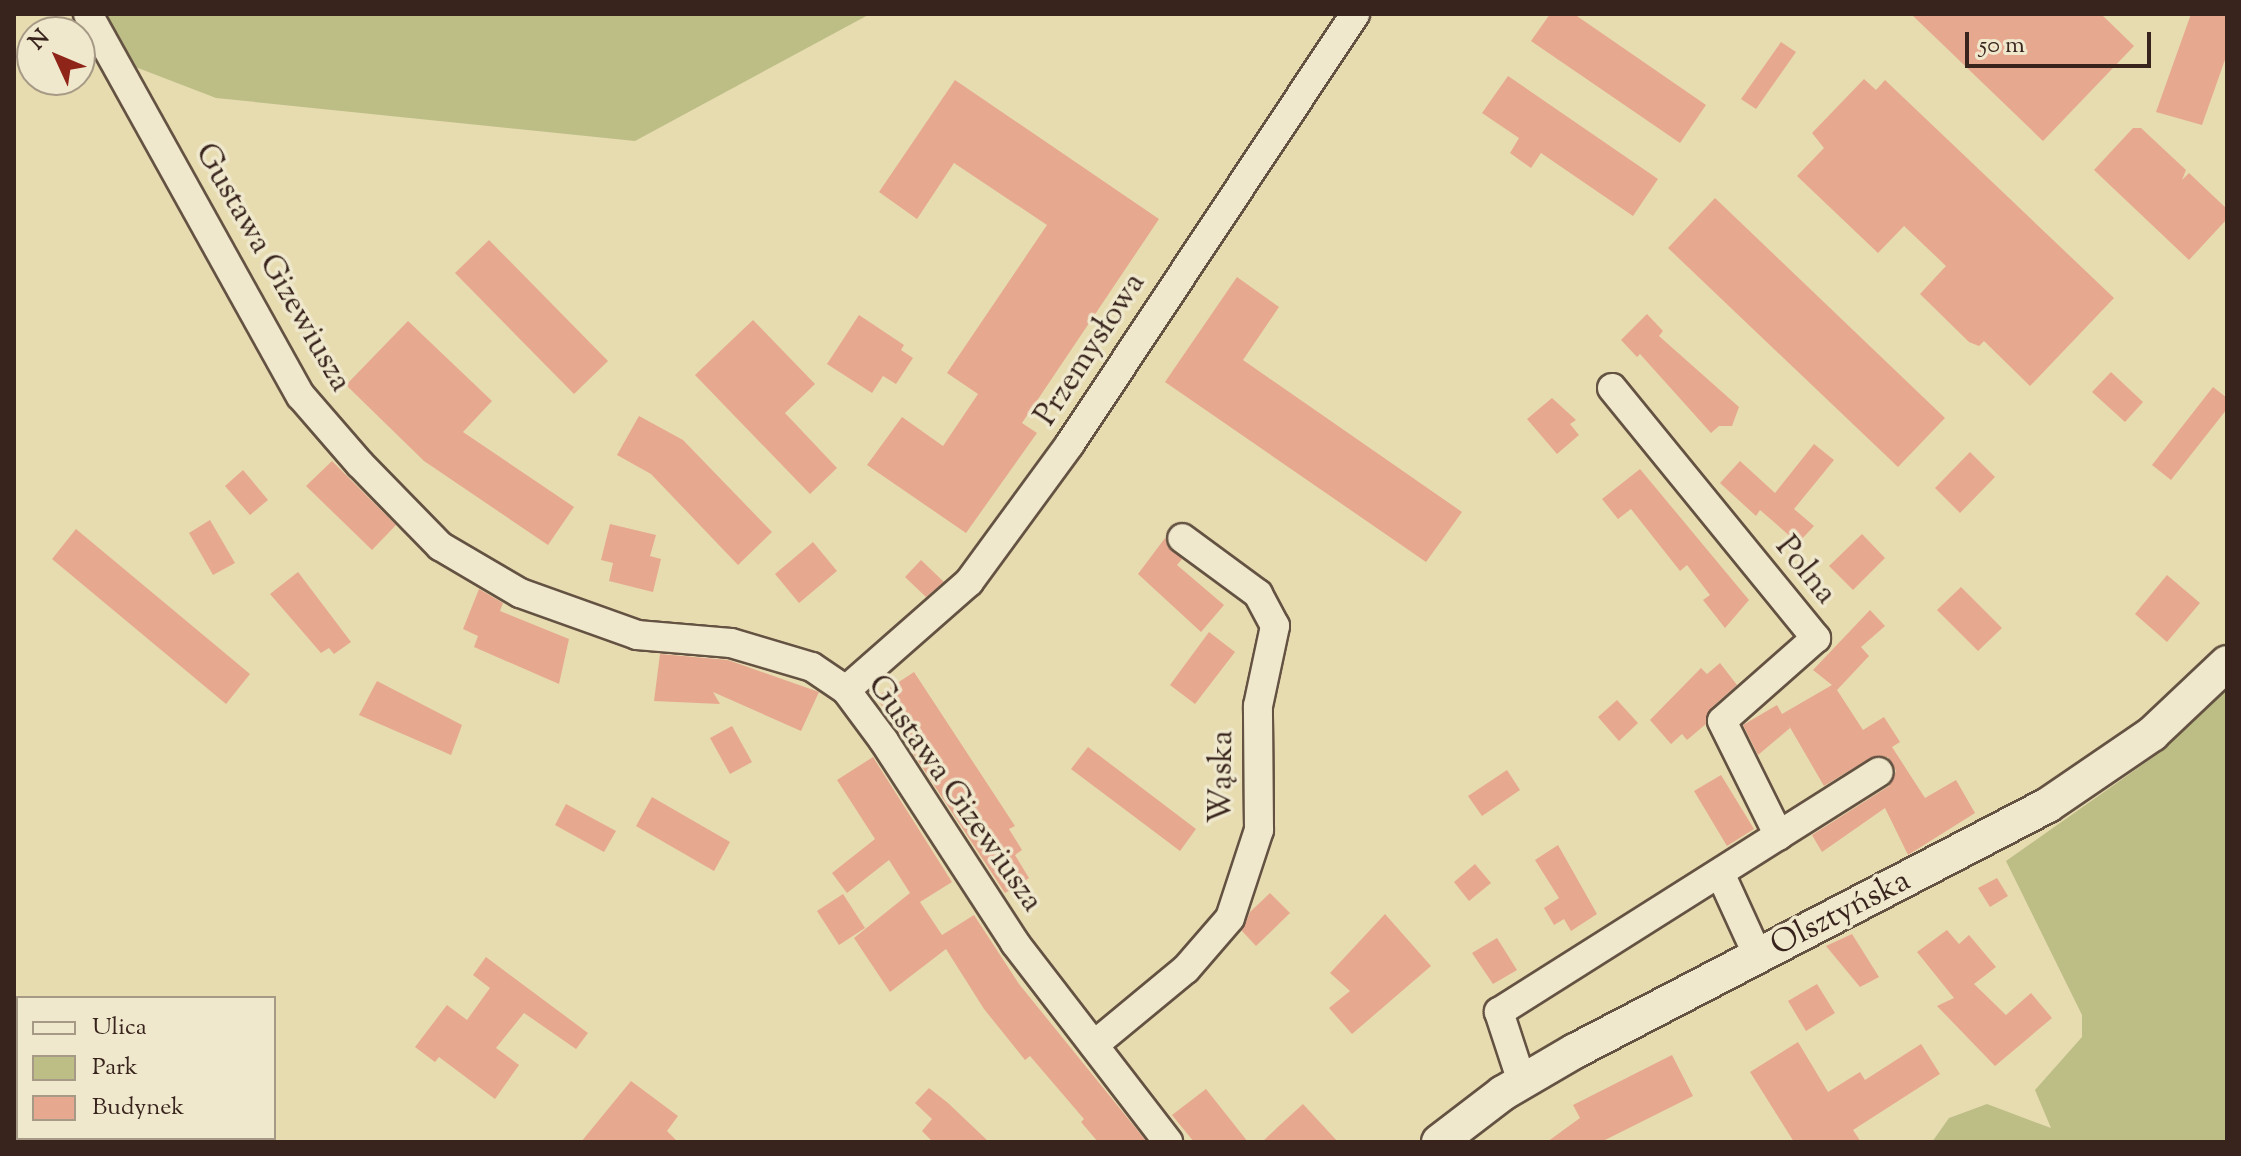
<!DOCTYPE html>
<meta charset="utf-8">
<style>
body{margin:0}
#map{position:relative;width:2241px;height:1156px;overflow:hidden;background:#e7dbb0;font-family:"Sorts Mill Goudy",serif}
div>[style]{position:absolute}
.green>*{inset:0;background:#bdbe86}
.building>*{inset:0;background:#e6a990}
.roads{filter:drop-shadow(2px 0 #645242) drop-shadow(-2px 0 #645242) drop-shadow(0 2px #645242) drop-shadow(0 -2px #645242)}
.minor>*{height:28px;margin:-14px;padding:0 14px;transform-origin:14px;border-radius:14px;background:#efe8cc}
.tertiary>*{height:34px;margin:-17px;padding:0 17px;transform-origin:17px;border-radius:17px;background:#efe8cc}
span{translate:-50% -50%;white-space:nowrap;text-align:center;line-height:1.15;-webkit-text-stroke:7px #efe8cc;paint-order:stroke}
.street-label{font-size:32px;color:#38241d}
.frame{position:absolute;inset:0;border:16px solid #38241d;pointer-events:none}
.legend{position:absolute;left:16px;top:996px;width:260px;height:144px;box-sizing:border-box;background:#efe8cc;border:2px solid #a69a86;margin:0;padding:10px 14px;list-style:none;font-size:24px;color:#38241d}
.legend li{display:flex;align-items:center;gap:16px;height:40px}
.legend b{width:40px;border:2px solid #a69a86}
.north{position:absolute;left:16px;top:16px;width:80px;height:80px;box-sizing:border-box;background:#efe8cc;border:2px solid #a69a86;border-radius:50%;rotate:314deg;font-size:22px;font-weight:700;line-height:32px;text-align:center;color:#38241d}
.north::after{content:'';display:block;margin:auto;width:28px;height:36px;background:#8f2418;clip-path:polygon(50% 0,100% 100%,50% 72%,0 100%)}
.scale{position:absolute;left:1965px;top:32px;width:186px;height:36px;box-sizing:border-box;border:4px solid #38241d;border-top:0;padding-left:10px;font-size:24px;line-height:28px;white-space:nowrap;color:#38241d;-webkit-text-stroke:6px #efe8cc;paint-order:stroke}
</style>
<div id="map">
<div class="green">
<div style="clip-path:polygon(88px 14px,870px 14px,635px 141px,216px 98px,112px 58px)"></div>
<div style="clip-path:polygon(2227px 682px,2227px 1142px,1932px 1142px,1949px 1118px,1987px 1104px,2051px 1128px,2035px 1090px,2082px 1037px,2082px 1015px,2006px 861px,2162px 751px)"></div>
</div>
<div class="building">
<div style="clip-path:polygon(1550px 14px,1574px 14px,1706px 105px,1680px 143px,1531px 41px)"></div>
<div style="clip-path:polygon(1911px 14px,2101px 14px,2134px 46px,2043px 141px)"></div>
<div style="clip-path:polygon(2191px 14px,2227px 14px,2227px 54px,2202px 125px,2156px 112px)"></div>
<div style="clip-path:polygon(1781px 42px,1796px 52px,1756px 109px,1741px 99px)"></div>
<div style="clip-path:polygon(1508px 76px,1658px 179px,1633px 216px,1541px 153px,1531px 168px,1510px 153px,1519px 138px,1482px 113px)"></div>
<div style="clip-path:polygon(1864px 79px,1876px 90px,1885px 80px,2114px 298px,2030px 386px,1984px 341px,1979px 346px,1969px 342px,1920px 294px,1946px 266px,1904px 226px,1878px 253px,1797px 176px,1824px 148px,1812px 133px)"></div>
<div style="clip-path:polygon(955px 80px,1159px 219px,1022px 423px,1037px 433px,966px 533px,867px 465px,902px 417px,943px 446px,978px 394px,947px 373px,1047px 225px,954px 163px,917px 219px,879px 192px)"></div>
<div style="clip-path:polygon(2133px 128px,2141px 128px,2186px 170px,2182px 180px,2189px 173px,2227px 209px,2227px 219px,2189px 260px,2094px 170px)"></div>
<div style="clip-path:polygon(1715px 198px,1945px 418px,1898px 467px,1668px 248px)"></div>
<div style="clip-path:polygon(489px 240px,608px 361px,574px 394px,455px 273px)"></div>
<div style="clip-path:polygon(1237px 277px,1279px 307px,1243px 360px,1462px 512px,1426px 562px,1165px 382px)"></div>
<div style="clip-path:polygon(1647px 314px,1663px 331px,1659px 336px,1739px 407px,1732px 426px,1719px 426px,1711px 433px,1640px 354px,1637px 357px,1621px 340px)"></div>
<div style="clip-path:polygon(859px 315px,904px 345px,901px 350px,913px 358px,896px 384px,883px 376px,872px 393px,827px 364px)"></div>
<div style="clip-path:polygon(753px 320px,815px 384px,785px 413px,837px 468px,810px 494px,695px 375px)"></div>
<div style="clip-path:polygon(408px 321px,492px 401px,463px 432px,574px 507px,548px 545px,424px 461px,346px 385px)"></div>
<div style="clip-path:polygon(2111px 372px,2143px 402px,2125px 422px,2092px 392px)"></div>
<div style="clip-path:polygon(2213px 387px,2227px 398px,2227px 409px,2171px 480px,2152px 465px)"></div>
<div style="clip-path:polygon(1552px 398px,1576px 420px,1570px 424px,1579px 435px,1557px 454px,1527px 419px)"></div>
<div style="clip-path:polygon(639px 416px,683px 440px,772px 532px,738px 565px,651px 474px,617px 455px)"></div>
<div style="clip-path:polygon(1814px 444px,1834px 460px,1794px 509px,1814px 526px,1798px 543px,1760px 510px,1756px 516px,1720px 483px,1740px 461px,1775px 493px)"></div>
<div style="clip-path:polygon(1970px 452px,1995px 477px,1960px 513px,1935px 488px)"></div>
<div style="clip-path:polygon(332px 461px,396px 525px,372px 550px,306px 486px)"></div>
<div style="clip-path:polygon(1640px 469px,1749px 600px,1725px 628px,1703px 600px,1710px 595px,1687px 565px,1680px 571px,1631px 509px,1618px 519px,1602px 499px)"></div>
<div style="clip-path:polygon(243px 470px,268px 500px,250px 515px,225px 486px)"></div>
<div style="clip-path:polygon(210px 520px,235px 563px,213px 575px,189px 533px)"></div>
<div style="clip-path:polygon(610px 524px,656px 535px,650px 556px,661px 559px,653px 592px,609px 581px,613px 563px,601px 560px)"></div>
<div style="clip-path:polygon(76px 529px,250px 674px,226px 704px,52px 559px)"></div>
<div style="clip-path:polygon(1862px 534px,1885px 558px,1853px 590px,1829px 566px)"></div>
<div style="clip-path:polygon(1165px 538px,1182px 559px,1177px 565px,1224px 605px,1201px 632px,1138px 574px)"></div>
<div style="clip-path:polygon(813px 542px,837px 571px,799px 603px,775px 574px)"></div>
<div style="clip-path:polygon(921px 560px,944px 582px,926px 597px,905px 577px)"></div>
<div style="clip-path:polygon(298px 572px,351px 642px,334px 654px,329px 648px,321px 653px,270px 594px)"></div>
<div style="clip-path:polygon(2167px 575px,2200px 603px,2167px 642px,2135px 614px)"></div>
<div style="clip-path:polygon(1961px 587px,2002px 628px,1978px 651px,1937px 610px)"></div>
<div style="clip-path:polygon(479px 589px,503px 603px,500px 611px,569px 639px,559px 684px,474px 647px,478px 636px,463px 629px)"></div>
<div style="clip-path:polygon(1870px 610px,1885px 626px,1861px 647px,1869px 656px,1837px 690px,1863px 730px,1884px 717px,1900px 742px,1892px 747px,1925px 798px,1956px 780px,1975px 813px,1908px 855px,1885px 808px,1822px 852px,1812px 835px,1889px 786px,1896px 771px,1888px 757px,1870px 758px,1824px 786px,1788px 724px,1790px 728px,1758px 755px,1743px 725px,1777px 705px,1782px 714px,1832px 685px,1813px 670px)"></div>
<div style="clip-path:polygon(1209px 632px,1235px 652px,1195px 704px,1170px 685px)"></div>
<div style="clip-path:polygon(660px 654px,728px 660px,819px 692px,801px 731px,713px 692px,720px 704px,654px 701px)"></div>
<div style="clip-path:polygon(1720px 663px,1737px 685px,1711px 708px,1706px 724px,1687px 740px,1682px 734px,1671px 744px,1650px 720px,1701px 668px,1707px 674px)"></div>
<div style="clip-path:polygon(914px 672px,1015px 826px,1009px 829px,1022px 850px,1015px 855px,1029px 878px,1005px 893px,876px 697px)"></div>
<div style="clip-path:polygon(377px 681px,462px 725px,451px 755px,359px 715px)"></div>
<div style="clip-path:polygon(1617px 700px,1638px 723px,1619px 741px,1598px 717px)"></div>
<div style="clip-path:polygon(732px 726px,752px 762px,730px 774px,710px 738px)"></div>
<div style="clip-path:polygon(1088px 747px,1196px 829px,1180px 851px,1071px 769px)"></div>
<div style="clip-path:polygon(873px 757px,952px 882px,920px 902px,942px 935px,974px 915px,1019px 984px,1147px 1142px,1098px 1142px,1081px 1122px,1084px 1119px,1030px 1056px,1025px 1060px,984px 1009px,946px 949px,890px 992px,854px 938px,910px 893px,889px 860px,847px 893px,832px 873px,875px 839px,837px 780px)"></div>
<div style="clip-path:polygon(1507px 770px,1520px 790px,1482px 816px,1468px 796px)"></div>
<div style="clip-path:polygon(1721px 775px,1754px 829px,1727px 846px,1694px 791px)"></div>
<div style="clip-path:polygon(652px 797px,730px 842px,714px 871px,636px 826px)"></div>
<div style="clip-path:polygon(566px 804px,616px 831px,604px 852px,555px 825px)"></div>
<div style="clip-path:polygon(1558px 845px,1597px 914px,1571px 931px,1564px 919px,1554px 925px,1544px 908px,1559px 898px,1535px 860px)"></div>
<div style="clip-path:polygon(1475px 864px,1491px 883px,1469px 901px,1454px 882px)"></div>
<div style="clip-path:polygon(1997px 878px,2008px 896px,1990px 907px,1978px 888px)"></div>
<div style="clip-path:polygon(1270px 893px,1290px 913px,1256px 946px,1242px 931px,1250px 912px)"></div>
<div style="clip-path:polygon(843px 894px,865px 928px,839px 945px,817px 911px)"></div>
<div style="clip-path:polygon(1385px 914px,1431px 966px,1352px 1034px,1329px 1008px,1350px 991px,1330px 973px)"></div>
<div style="clip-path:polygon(1947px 930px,1959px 944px,1969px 935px,1996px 967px,1974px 984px,2006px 1015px,2031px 993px,2052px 1018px,1995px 1066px,1937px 1006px,1954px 998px,1917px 952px)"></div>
<div style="clip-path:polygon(1852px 934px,1879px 977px,1860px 987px,1826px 946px)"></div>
<div style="clip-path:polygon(1497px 938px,1517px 970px,1493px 984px,1472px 953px)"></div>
<div style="clip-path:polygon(486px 957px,588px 1033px,576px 1049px,524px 1013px,496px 1048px,519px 1065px,495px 1099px,439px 1057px,435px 1062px,415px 1047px,447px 1005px,467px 1020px,490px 988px,473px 975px)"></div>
<div style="clip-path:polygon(1817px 984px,1835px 1013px,1806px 1031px,1788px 1001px)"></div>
<div style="clip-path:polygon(1798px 1042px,1828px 1092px,1860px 1072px,1865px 1080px,1921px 1044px,1940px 1074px,1853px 1130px,1861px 1142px,1794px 1142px,1750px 1072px)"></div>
<div style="clip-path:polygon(1672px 1055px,1693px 1096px,1601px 1142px,1547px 1142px,1580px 1118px,1573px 1105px)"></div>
<div style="clip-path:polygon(631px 1081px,678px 1116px,667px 1131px,678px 1142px,581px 1142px)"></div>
<div style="clip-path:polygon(929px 1088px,948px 1103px,989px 1142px,933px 1142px,922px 1131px,932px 1119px,915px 1103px)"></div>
<div style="clip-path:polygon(1206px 1089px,1248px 1142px,1194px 1142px,1172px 1115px)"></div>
<div style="clip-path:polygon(1303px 1104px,1338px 1142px,1262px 1142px,1280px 1125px)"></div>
</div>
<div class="roads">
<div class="minor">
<div style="left:88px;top:14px;width:437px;rotate:60.9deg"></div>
<div style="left:301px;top:396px;width:90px;rotate:49.1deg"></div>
<div style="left:360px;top:464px;width:115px;rotate:45.7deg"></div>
<div style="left:440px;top:546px;width:93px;rotate:30.4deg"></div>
<div style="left:520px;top:593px;width:124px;rotate:19.7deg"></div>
<div style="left:637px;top:635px;width:94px;rotate:4.9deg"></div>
<div style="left:731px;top:643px;width:84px;rotate:16.5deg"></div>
<div style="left:812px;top:667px;width:41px;rotate:34.1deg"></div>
<div style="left:846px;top:690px;width:64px;rotate:53.3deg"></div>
<div style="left:884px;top:741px;width:241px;rotate:57deg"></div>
<div style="left:1015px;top:943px;width:251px;rotate:52.4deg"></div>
<div style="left:1612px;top:388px;width:323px;rotate:50.8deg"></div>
<div style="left:1816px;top:638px;width:125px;rotate:138.6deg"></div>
<div style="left:1722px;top:721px;width:128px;rotate:63.6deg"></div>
<div style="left:846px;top:690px;width:164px;rotate:-41.3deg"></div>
<div style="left:969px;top:582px;width:171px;rotate:-53.8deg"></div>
<div style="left:1070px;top:444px;width:516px;rotate:-56.46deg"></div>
<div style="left:1720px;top:873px;width:91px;rotate:65.4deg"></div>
<div style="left:1094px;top:1045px;width:119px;rotate:-39.6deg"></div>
<div style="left:1186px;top:969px;width:67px;rotate:-49.2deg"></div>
<div style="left:1230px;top:918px;width:93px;rotate:-71.8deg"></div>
<div style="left:1259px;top:830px;width:124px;rotate:-90.5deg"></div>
<div style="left:1258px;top:706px;width:82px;rotate:-78deg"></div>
<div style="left:1275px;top:626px;width:36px;rotate:-118deg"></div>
<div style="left:1258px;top:594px;width:94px;rotate:-143.6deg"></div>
<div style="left:1522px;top:1082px;width:74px;rotate:-108.2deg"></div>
<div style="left:1499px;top:1012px;width:449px;rotate:-32.3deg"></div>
</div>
<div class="tertiary">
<div style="left:1439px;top:1142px;width:81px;rotate:-37.4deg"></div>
<div style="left:1503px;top:1093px;width:83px;rotate:-30.3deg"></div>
<div style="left:1575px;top:1051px;width:533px;rotate:-27.48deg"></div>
<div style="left:2048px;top:805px;width:126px;rotate:-34.3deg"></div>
<div style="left:2152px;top:734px;width:103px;rotate:-43.4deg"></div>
</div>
</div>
<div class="street-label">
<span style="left:272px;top:268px;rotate:60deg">Gustawa Gizewiusza</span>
<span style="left:1091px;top:350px;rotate:-57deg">Przemysłowa</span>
<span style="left:1805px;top:571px;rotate:51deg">Polna</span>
<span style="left:1223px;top:777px;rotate:-89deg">Wąska</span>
<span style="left:954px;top:794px;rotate:55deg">Gustawa Gizewiusza</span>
<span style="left:1841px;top:914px;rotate:-27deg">Olsztyńska</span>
</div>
<div class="frame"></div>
<ul class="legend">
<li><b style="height:10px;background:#efe8cc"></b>Ulica</li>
<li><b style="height:22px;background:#bdbe86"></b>Park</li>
<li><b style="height:22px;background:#e6a990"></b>Budynek</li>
</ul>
<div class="north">N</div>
<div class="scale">50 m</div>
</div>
